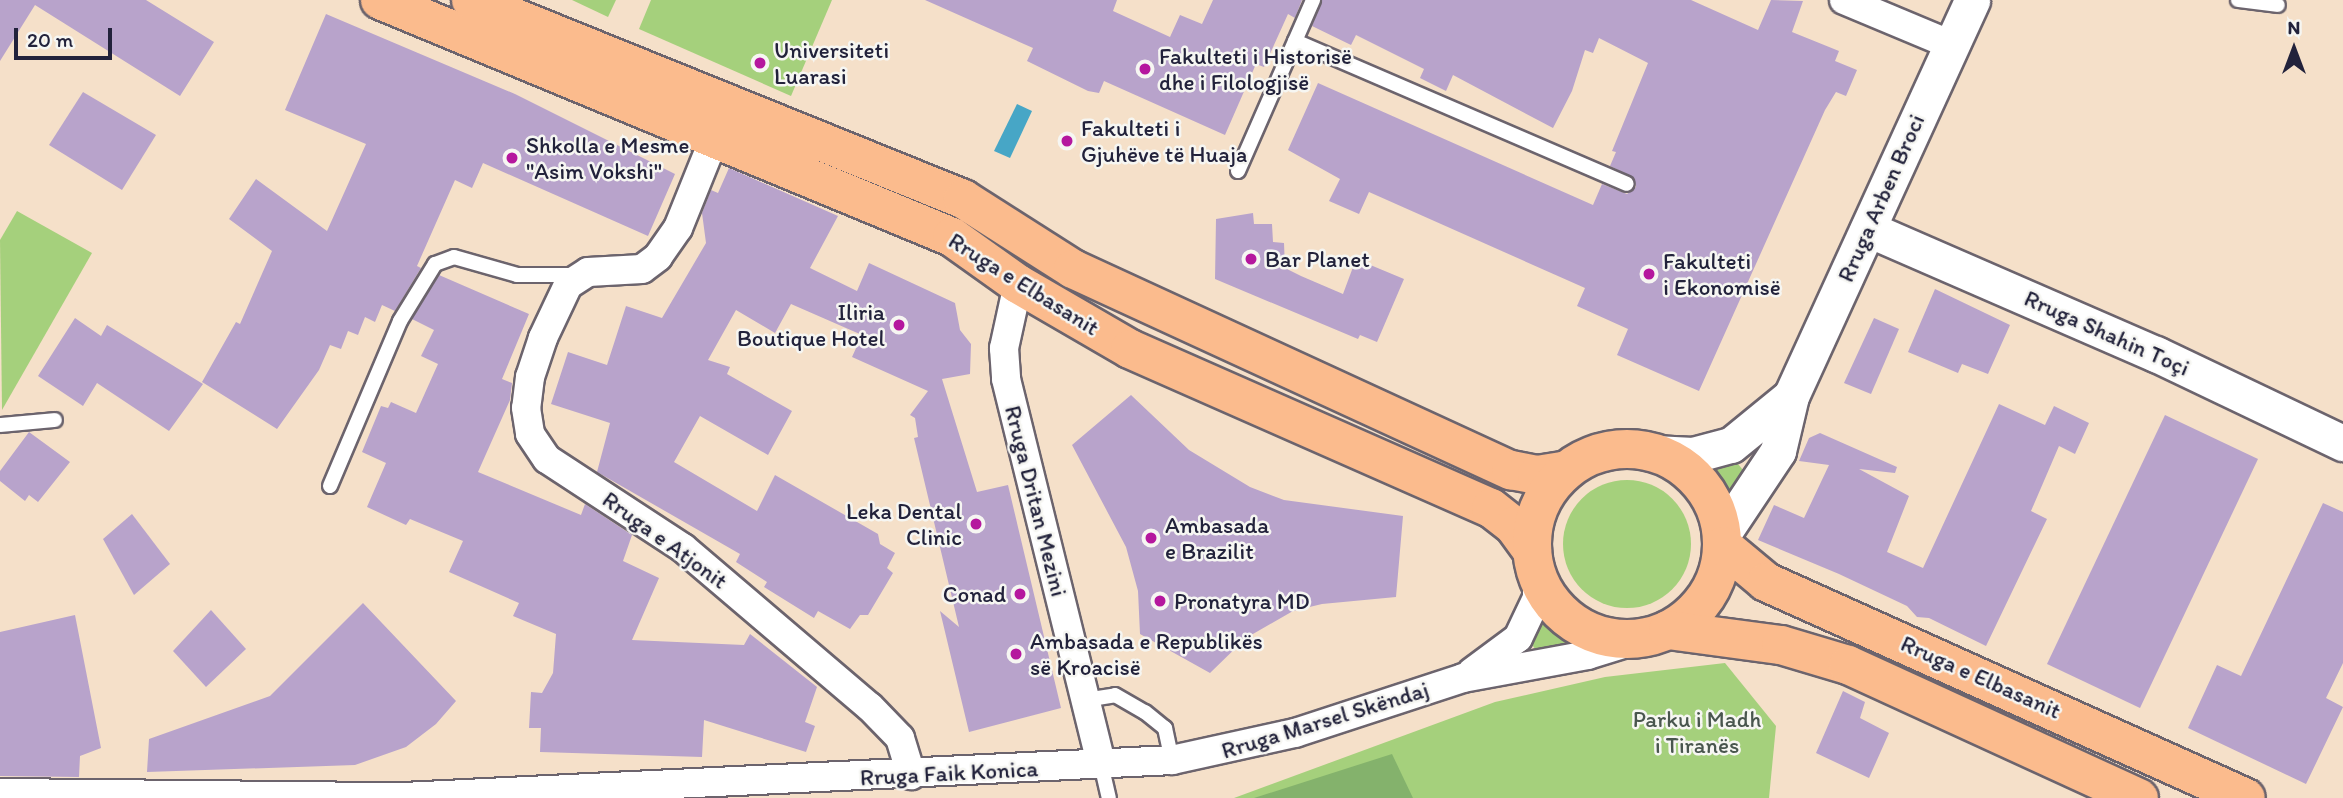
<!DOCTYPE html>
<meta charset="utf-8">
<style>
body{margin:0}
#map{position:relative;width:2343px;height:798px;overflow:hidden;background:#f5e0c9;font-family:Itim,sans-serif}
div>[style]{position:absolute}
.green>*{inset:0;background:#a5d07c}
.round{border-radius:50%}
.forest>*{inset:0;background:#84b26c}
.water>*{inset:0;background:#47a6c6}
.building>*{inset:0;background:#b8a3cb}
.roads{filter:drop-shadow(2px 0 #6c646d) drop-shadow(-2px 0 #6c646d) drop-shadow(0 2px #6c646d) drop-shadow(0 -2px #6c646d)}
.service>*{height:14px;margin:-7px;padding:0 7px;transform-origin:7px;border-radius:7px;background:#fff}
.minor>*{height:28px;margin:-14px;padding:0 14px;transform-origin:14px;border-radius:14px;background:#fff}
.tertiary>*{height:35px;margin:-17.5px;padding:0 17.5px;transform-origin:17.5px;border-radius:17.5px;background:#fff}
.primary>*{height:38px;margin:-19px;padding:0 19px;transform-origin:19px;border-radius:19px;background:#fbbb8d}
.primary>.ring{margin:-19px;padding:0;box-sizing:content-box;background:none;border:38px solid #fbbb8d;border-radius:50%}
.dots>*{width:19px;height:19px;translate:-50% -50%;box-sizing:border-box;border:4px solid #f6f6f2;border-radius:50%}
span{translate:-50% -50%;white-space:nowrap;text-align:center;line-height:1.15;-webkit-text-stroke:5px #f6f6f2;paint-order:stroke}
.poi-label{font-size:23px;color:#22223b}
.left{translate:0 -50%;text-align:left}
.right{translate:-100% -50%;text-align:right}
.street-label{font-size:23px;color:#22223b}
.park-label{font-size:23px;color:#49564e}
.north{position:absolute;left:2259px;top:14px;width:70px;height:70px;-webkit-text-stroke:5px #f6f6f2;paint-order:stroke;rotate:0deg;font-size:19px;font-weight:700;line-height:28px;text-align:center;color:#22223b}
.north::after{content:'';display:block;margin:auto;width:24px;height:32px;background:#22223b;clip-path:polygon(50% 0,100% 100%,50% 72%,0 100%)}
.scale{position:absolute;left:14px;top:28px;width:98px;height:32px;box-sizing:border-box;border:4px solid #22223b;border-top:0;padding-left:9px;font-size:21px;line-height:24px;white-space:nowrap;color:#22223b;-webkit-text-stroke:5px #f6f6f2;paint-order:stroke}
</style>
<div id="map">
<div class="green">
<div style="clip-path:polygon(572px 0,616px 0,608px 17px)"></div>
<div style="clip-path:polygon(651px 0,832px 0,791px 96px,639px 29px)"></div>
<div style="clip-path:polygon(17px 211px,92px 253px,2px 410px,0 240px)"></div>
<div style="clip-path:polygon(1730px 454px,1747px 475px,1730px 495px,1708px 462px)"></div>
<div class="round" style="left:1563px;top:480px;width:128px;height:128px"></div>
<div style="clip-path:polygon(1540px 619px,1550px 630px,1580px 648px,1539px 654px,1530px 642px)"></div>
<div style="clip-path:polygon(1725px 663px,1776px 726px,1769px 798px,1234px 798px,1495px 702px,1605px 677px)"></div>
</div>
<div class="forest">
<div style="clip-path:polygon(1392px 754px,1413px 798px,1254px 798px)"></div>
</div>
<div class="water">
<div style="clip-path:polygon(1017px 104px,1032px 111px,1010px 158px,994px 151px)"></div>
</div>
<div class="building">
<div style="clip-path:polygon(0 0,146px 0,214px 42px,180px 96px,35px 5px,0 61px)"></div>
<div style="clip-path:polygon(925px 0,1117px 0,1113px 11px,1170px 37px,1180px 15px,1202px 24px,1213px 0,1302px 0,1295px 18px,1288px 14px,1264px 67px,1256px 64px,1225px 135px,1104px 81px,1099px 93px,1088px 91px,1027px 61px,1033px 48px)"></div>
<div style="clip-path:polygon(1322px 0,1691px 0,1758px 30px,1771px 0,1803px 1px,1792px 32px,1839px 51px,1835px 61px,1857px 70px,1846px 96px,1836px 92px,1825px 110px,1699px 391px,1617px 355px,1628px 329px,1577px 306px,1585px 288px,1369px 192px,1359px 214px,1329px 201px,1340px 179px,1288px 150px,1318px 83px,1593px 205px,1602px 184px,1627px 194px,1636px 187px,1634px 178px,1610px 166px,1616px 152px,1612px 151px,1648px 63px,1599px 38px,1593px 53px,1585px 50px,1572px 91px,1553px 128px,1453px 75px,1446px 91px,1420px 78px,1424px 69px,1356px 35px,1351px 45px,1312px 26px)"></div>
<div style="clip-path:polygon(326px 14px,515px 94px,675px 174px,648px 236px,483px 163px,472px 188px,455px 180px,417px 266px,421px 268px,395px 311px,382px 305px,375px 322px,365px 317px,358px 335px,348px 331px,341px 349px,330px 345px,319px 370px,277px 429px,202px 382px,236px 322px,240px 324px,272px 251px,229px 219px,256px 179px,327px 231px,366px 144px,285px 110px)"></div>
<div style="clip-path:polygon(83px 92px,156px 135px,122px 190px,49px 145px)"></div>
<div style="clip-path:polygon(729px 168px,838px 216px,810px 268px,857px 291px,869px 263px,955px 303px,960px 330px,971px 344px,970px 374px,942px 379px,977px 492px,1008px 485px,1061px 708px,969px 732px,940px 611px,959px 627px,914px 438px,918px 437px,915px 418px,910px 415px,928px 391px,852px 357px,862px 335px,791px 304px,775px 333px,736px 310px,708px 360px,730px 367px,727px 374px,792px 411px,768px 455px,700px 416px,674px 462px,757px 511px,775px 475px,878px 534px,880px 544px,895px 553px,887px 568px,893px 573px,868px 615px,860px 615px,850px 629px,818px 611px,814px 618px,764px 587px,767px 582px,736px 562px,740px 554px,597px 472px,610px 423px,551px 404px,568px 352px,607px 365px,626px 306px,662px 318px,706px 243px,702px 213px,711px 190px,718px 193px)"></div>
<div style="clip-path:polygon(1253px 213px,1254px 224px,1272px 224px,1273px 242px,1284px 243px,1285px 268px,1301px 276px,1343px 294px,1356px 259px,1404px 279px,1377px 342px,1360px 335px,1358px 339px,1215px 279px,1216px 219px)"></div>
<div style="clip-path:polygon(439px 275px,529px 314px,502px 379px,512px 383px,510px 400px,478px 472px,581px 515px,585px 504px,632px 535px,623px 561px,659px 578px,632px 640px,744px 645px,750px 634px,817px 687px,805px 722px,815px 726px,806px 752px,704px 720px,702px 757px,540px 752px,541px 728px,529px 728px,531px 692px,542px 693px,553px 673px,556px 634px,513px 616px,519px 603px,449px 572px,463px 541px,410px 519px,406px 525px,367px 507px,386px 463px,362px 452px,381px 406px,388px 408px,391px 402px,416px 413px,438px 364px,421px 356px,434px 330px,412px 319px)"></div>
<div style="clip-path:polygon(1935px 289px,2010px 325px,1988px 374px,1962px 364px,1958px 373px,1908px 352px)"></div>
<div style="clip-path:polygon(75px 318px,101px 336px,107px 325px,203px 384px,169px 431px,97px 383px,83px 406px,38px 376px)"></div>
<div style="clip-path:polygon(1874px 318px,1899px 329px,1871px 394px,1844px 383px)"></div>
<div style="clip-path:polygon(1131px 395px,1189px 450px,1250px 487px,1284px 500px,1403px 516px,1396px 597px,1322px 604px,1293px 611px,1246px 638px,1210px 673px,1140px 634px,1138px 591px,1126px 547px,1072px 445px)"></div>
<div style="clip-path:polygon(1999px 404px,2045px 425px,2054px 406px,2089px 423px,2075px 454px,2059px 446px,2031px 511px,2047px 519px,1986px 646px,1929px 618px,1917px 617px,1907px 606px,1839px 574px,1758px 540px,1774px 505px,1804px 518px,1829px 465px,1799px 461px,1809px 438px,1820px 433px,1897px 467px,1895px 473px,1859px 469px,1909px 496px,1887px 552px,1923px 568px)"></div>
<div style="clip-path:polygon(2165px 415px,2258px 459px,2140px 708px,2047px 664px)"></div>
<div style="clip-path:polygon(29px 432px,70px 462px,38px 502px,29px 495px,25px 501px,0 481px,0 471px)"></div>
<div style="clip-path:polygon(2323px 503px,2343px 512px,2343px 663px,2326px 698px,2343px 707px,2306px 784px,2188px 728px,2217px 665px,2241px 676px)"></div>
<div style="clip-path:polygon(132px 514px,170px 564px,134px 595px,103px 539px)"></div>
<div style="clip-path:polygon(363px 603px,456px 701px,436px 724px,406px 747px,355px 765px,147px 772px,149px 739px,270px 696px)"></div>
<div style="clip-path:polygon(211px 610px,246px 649px,206px 687px,173px 651px)"></div>
<div style="clip-path:polygon(75px 615px,101px 748px,80px 756px,79px 777px,0 776px,0 632px)"></div>
<div style="clip-path:polygon(1843px 691px,1865px 702px,1860px 718px,1889px 733px,1869px 778px,1816px 753px)"></div>
</div>
<div class="roads">
<div class="service">
<div style="left:2238px;top:0;width:40px;rotate:7.1deg"></div>
<div style="left:1295px;top:41px;width:361px;rotate:23.3deg"></div>
<div style="left:1238px;top:171px;width:187px;rotate:-66.3deg"></div>
<div style="left:0;top:425px;width:55px;rotate:-5.2deg"></div>
<div style="left:330px;top:486px;width:179px;rotate:-67deg"></div>
<div style="left:400px;top:321px;width:67px;rotate:-58.4deg"></div>
<div style="left:435px;top:264px;width:20px;rotate:-20deg"></div>
<div style="left:454px;top:257px;width:66px;rotate:15.9deg"></div>
<div style="left:517px;top:275px;width:58px"></div>
<div style="left:1085px;top:700px;width:30px;rotate:-9deg"></div>
<div style="left:1115px;top:695px;width:34px;rotate:30deg"></div>
<div style="left:1145px;top:712px;width:26px;rotate:39deg"></div>
<div style="left:1165px;top:728px;width:33px;rotate:78deg"></div>
<div style="left:1101px;top:764px;width:35px;rotate:77deg"></div>
</div>
<div class="minor">
<div style="left:1844px;top:0;width:114px;rotate:22.7deg"></div>
<div style="left:714px;top:139px;width:96px;rotate:112deg"></div>
<div style="left:678px;top:228px;width:35px;rotate:125deg"></div>
<div style="left:658px;top:257px;width:20px;rotate:143deg"></div>
<div style="left:642px;top:269px;width:54px;rotate:176.8deg"></div>
<div style="left:588px;top:272px;width:24px;rotate:147deg"></div>
<div style="left:568px;top:285px;width:59px;rotate:115.3deg"></div>
<div style="left:543px;top:338px;width:41px;rotate:108.4deg"></div>
<div style="left:530px;top:377px;width:31px;rotate:97deg"></div>
<div style="left:526px;top:408px;width:26px;rotate:81deg"></div>
<div style="left:530px;top:434px;width:30px;rotate:56deg"></div>
<div style="left:547px;top:459px;width:163px;rotate:33.2deg"></div>
<div style="left:683px;top:548px;width:245px;rotate:40.4deg"></div>
<div style="left:870px;top:707px;width:43px;rotate:45.9deg"></div>
<div style="left:900px;top:738px;width:39px;rotate:73deg"></div>
<div style="left:1018px;top:284px;width:66px;rotate:102.3deg"></div>
<div style="left:1004px;top:348px;width:31px;rotate:86deg"></div>
<div style="left:1006px;top:379px;width:397px;rotate:76.1deg"></div>
<div style="left:1472px;top:672px;width:57px;rotate:-36.5deg"></div>
<div style="left:1518px;top:638px;width:44px;rotate:-64.6deg"></div>
<div style="left:1537px;top:598px;width:24px;rotate:-90deg"></div>
<div style="left:0;top:793px;width:403px;rotate:0.6deg"></div>
<div style="left:403px;top:797px;width:770px;rotate:-2.75deg"></div>
<div style="left:1172px;top:760px;width:126px;rotate:-12.4deg"></div>
<div style="left:1295px;top:733px;width:177px;rotate:-18.1deg"></div>
<div style="left:1463px;top:678px;width:127px;rotate:-10.4deg"></div>
<div style="left:1588px;top:655px;width:61px;rotate:-17.2deg"></div>
</div>
<div class="tertiary">
<div style="left:1868px;top:229px;width:314px;rotate:23.5deg"></div>
<div style="left:2156px;top:354px;width:207px;rotate:25.5deg"></div>
<div style="left:1654px;top:453px;width:39px;rotate:3deg"></div>
<div style="left:1693px;top:455px;width:39px;rotate:-15deg"></div>
<div style="left:1731px;top:445px;width:77px;rotate:-39.2deg"></div>
<div style="left:1722px;top:535px;width:101px;rotate:-56.3deg"></div>
<div style="left:1778px;top:451px;width:57px;rotate:-76.7deg"></div>
<div style="left:1791px;top:396px;width:435px;rotate:-65.4deg"></div>
</div>
<div class="primary">
<div style="left:380px;top:0;width:619px;rotate:22.51deg"></div>
<div style="left:952px;top:237px;width:81px;rotate:35.5deg"></div>
<div style="left:1018px;top:284px;width:129px;rotate:30.1deg"></div>
<div style="left:1130px;top:349px;width:394px;rotate:23.8deg"></div>
<div style="left:1491px;top:508px;width:29px;rotate:38deg"></div>
<div style="left:1514px;top:526px;width:31px;rotate:54deg"></div>
<div style="left:471px;top:0;width:531px;rotate:22.02deg"></div>
<div style="left:963px;top:199px;width:130px;rotate:32.5deg"></div>
<div style="left:1073px;top:269px;width:482px;rotate:24.7deg"></div>
<div style="left:1511px;top:470px;width:26px;rotate:11deg"></div>
<div style="left:1537px;top:475px;width:30px;rotate:-9deg"></div>
<div class="ring" style="left:1532px;top:449px;width:152px;height:152px"></div>
<div style="left:1723px;top:546px;width:56px;rotate:39.9deg"></div>
<div style="left:1766px;top:582px;width:526px;rotate:24.23deg"></div>
<div style="left:1668px;top:630px;width:114px;rotate:7.6deg"></div>
<div style="left:1781px;top:645px;width:70px;rotate:16.6deg"></div>
<div style="left:1848px;top:665px;width:320px;rotate:24.6deg"></div>
</div>
</div>
<div class="dots">
<div style="left:760px;top:63px;background:#b5179e"></div>
<div style="left:1145px;top:69px;background:#b5179e"></div>
<div style="left:1067px;top:141px;background:#b5179e"></div>
<div style="left:512px;top:158px;background:#b5179e"></div>
<div style="left:1251px;top:259px;background:#b5179e"></div>
<div style="left:1649px;top:274px;background:#b5179e"></div>
<div style="left:899px;top:325px;background:#b5179e"></div>
<div style="left:976px;top:524px;background:#b5179e"></div>
<div style="left:1151px;top:538px;background:#b5179e"></div>
<div style="left:1020px;top:594px;background:#b5179e"></div>
<div style="left:1160px;top:601px;background:#b5179e"></div>
<div style="left:1016px;top:654px;background:#b5179e"></div>
</div>
<div class="poi-label">
<span class="left" style="left:774px;top:63px">Universiteti<br>Luarasi</span>
<span class="left" style="left:1159px;top:69px">Fakulteti i Historisë<br>dhe i Filologjisë</span>
<span class="left" style="left:1081px;top:141px">Fakulteti i<br>Gjuhëve të Huaja</span>
<span class="left" style="left:526px;top:158px">Shkolla e Mesme<br>"Asim Vokshi"</span>
<span class="left" style="left:1265px;top:259px">Bar Planet</span>
<span class="left" style="left:1663px;top:274px">Fakulteti<br>i Ekonomisë</span>
<span class="right" style="left:885px;top:325px">Iliria<br>Boutique Hotel</span>
<span class="right" style="left:962px;top:524px">Leka Dental<br>Clinic</span>
<span class="left" style="left:1165px;top:538px">Ambasada<br>e Brazilit</span>
<span class="right" style="left:1006px;top:594px">Conad</span>
<span class="left" style="left:1174px;top:601px">Pronatyra MD</span>
<span class="left" style="left:1030px;top:654px">Ambasada e Republikës<br>së Kroacisë</span>
</div>
<div class="street-label">
<span style="left:1881px;top:198px;rotate:-66deg">Rruga Arben Broci</span>
<span style="left:1024px;top:284px;rotate:32deg">Rruga e Elbasanit</span>
<span style="left:2107px;top:333px;rotate:24deg">Rruga Shahin Toçi</span>
<span style="left:1036px;top:501px;rotate:76deg">Rruga Dritan Mezini</span>
<span style="left:665px;top:540px;rotate:36deg">Rruga e Atjonit</span>
<span style="left:1981px;top:677px;rotate:24deg">Rruga e Elbasanit</span>
<span style="left:1325px;top:720px;rotate:-17deg">Rruga Marsel Skëndaj</span>
<span style="left:949px;top:773px;rotate:-3deg">Rruga Faik Konica</span>
</div>
<div class="park-label">
<span style="left:1697px;top:732px">Parku i Madh<br>i Tiranës</span>
</div>
<div class="north">N</div>
<div class="scale">20 m</div>
</div>
